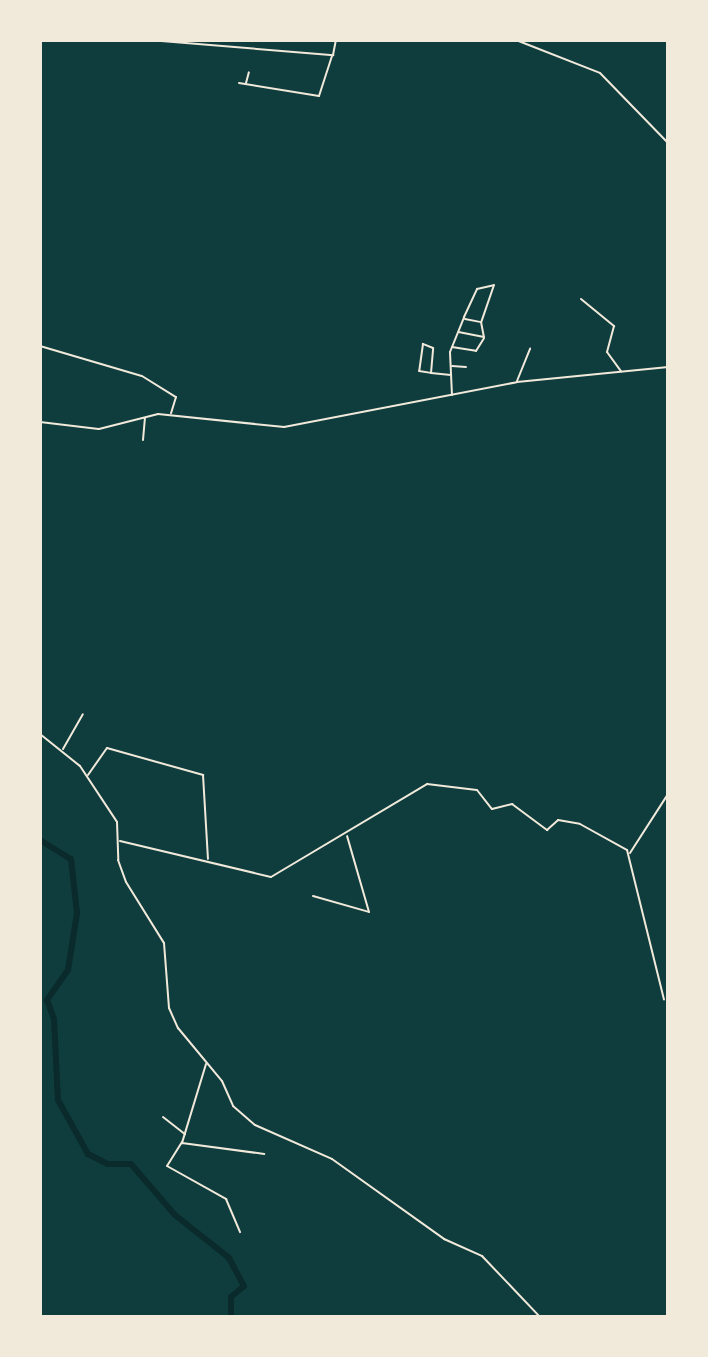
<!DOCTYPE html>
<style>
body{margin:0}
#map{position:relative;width:708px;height:1357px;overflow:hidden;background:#0f3d3e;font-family:"Archivo Narrow",sans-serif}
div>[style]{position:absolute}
.river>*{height:6px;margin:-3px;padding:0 3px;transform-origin:3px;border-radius:3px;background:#0a2a2b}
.minor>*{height:2px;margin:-1px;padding:0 1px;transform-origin:1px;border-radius:1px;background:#f1e9da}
span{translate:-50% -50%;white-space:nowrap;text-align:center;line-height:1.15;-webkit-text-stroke:5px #f1e9da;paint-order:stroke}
.frame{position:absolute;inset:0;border:42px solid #f1e9da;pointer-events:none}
</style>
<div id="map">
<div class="river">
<div style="left:40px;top:840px;width:36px;rotate:32deg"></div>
<div style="left:71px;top:859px;width:54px;rotate:83.7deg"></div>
<div style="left:77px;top:913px;width:58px;rotate:99deg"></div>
<div style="left:68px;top:970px;width:37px;rotate:125deg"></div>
<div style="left:47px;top:1000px;width:20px;rotate:70deg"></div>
<div style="left:54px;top:1019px;width:81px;rotate:87.2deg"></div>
<div style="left:58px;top:1100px;width:62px;rotate:60.9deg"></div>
<div style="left:88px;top:1154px;width:22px;rotate:27deg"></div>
<div style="left:108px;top:1164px;width:23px"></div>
<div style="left:131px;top:1164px;width:67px;rotate:49.2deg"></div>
<div style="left:175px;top:1215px;width:69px;rotate:38.5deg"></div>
<div style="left:229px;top:1258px;width:32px;rotate:62deg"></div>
<div style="left:244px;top:1286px;width:17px;rotate:140deg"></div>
<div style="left:231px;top:1297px;width:20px;rotate:90deg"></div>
</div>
<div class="minor">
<div style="left:149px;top:40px;width:185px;rotate:4.7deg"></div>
<div style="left:333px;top:55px;width:15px;rotate:-79deg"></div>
<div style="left:376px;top:40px;width:6px"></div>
<div style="left:390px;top:40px;width:33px"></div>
<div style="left:516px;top:40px;width:90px;rotate:21.4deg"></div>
<div style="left:600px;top:73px;width:98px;rotate:45.8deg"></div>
<div style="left:239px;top:83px;width:81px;rotate:9.2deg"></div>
<div style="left:319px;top:96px;width:42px;rotate:-72deg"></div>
<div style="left:246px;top:83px;width:11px;rotate:-75deg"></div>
<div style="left:581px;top:299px;width:43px;rotate:39.3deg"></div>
<div style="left:614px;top:326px;width:27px;rotate:105deg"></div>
<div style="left:607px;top:352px;width:24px;rotate:54deg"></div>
<div style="left:465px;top:319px;width:15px;rotate:11deg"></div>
<div style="left:40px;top:346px;width:106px;rotate:16.4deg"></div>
<div style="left:142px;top:376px;width:40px;rotate:32deg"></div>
<div style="left:176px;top:397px;width:17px;rotate:107deg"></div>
<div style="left:452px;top:347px;width:24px;rotate:9deg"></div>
<div style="left:476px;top:351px;width:15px;rotate:-58deg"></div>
<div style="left:452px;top:366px;width:14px;rotate:4deg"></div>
<div style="left:431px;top:373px;width:25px;rotate:-85deg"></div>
<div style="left:433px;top:348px;width:11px;rotate:-158deg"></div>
<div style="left:423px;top:344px;width:27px;rotate:98deg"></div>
<div style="left:419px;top:371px;width:12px;rotate:9deg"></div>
<div style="left:431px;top:373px;width:20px;rotate:6deg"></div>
<div style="left:517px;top:381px;width:35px;rotate:-68deg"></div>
<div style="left:452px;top:395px;width:43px;rotate:-92.7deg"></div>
<div style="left:450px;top:352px;width:38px;rotate:-68deg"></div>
<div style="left:464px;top:317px;width:31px;rotate:-65deg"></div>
<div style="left:477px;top:289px;width:17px;rotate:-13deg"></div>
<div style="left:494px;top:285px;width:39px;rotate:109deg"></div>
<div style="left:481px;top:322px;width:15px;rotate:79deg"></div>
<div style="left:484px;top:337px;width:26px;rotate:-169deg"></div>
<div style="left:40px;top:422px;width:59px;rotate:6.8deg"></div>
<div style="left:99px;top:429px;width:61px;rotate:-14.3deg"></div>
<div style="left:158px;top:414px;width:127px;rotate:5.9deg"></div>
<div style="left:284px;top:427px;width:237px;rotate:-10.9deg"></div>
<div style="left:517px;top:382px;width:152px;rotate:-5.7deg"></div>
<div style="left:143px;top:440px;width:22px;rotate:-85deg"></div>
<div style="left:40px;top:734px;width:51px;rotate:38.7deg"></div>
<div style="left:80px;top:766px;width:67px;rotate:56.5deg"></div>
<div style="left:117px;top:822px;width:38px;rotate:88deg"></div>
<div style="left:118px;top:860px;width:23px;rotate:70deg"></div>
<div style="left:126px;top:882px;width:72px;rotate:58.1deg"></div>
<div style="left:164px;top:943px;width:65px;rotate:85.6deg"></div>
<div style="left:169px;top:1008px;width:22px;rotate:66deg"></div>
<div style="left:178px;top:1028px;width:69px;rotate:50.3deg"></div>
<div style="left:222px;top:1081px;width:27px;rotate:66deg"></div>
<div style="left:233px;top:1106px;width:29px;rotate:41deg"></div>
<div style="left:255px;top:1125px;width:84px;rotate:23.8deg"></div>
<div style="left:332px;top:1159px;width:138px;rotate:35.5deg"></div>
<div style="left:444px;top:1239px;width:42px;rotate:24.1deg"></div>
<div style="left:482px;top:1256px;width:84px;rotate:46.4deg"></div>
<div style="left:63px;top:749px;width:40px;rotate:-60.3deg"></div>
<div style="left:88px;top:775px;width:33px;rotate:-55deg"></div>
<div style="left:107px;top:748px;width:100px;rotate:15.7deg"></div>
<div style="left:203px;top:775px;width:84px;rotate:86.6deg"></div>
<div style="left:120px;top:841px;width:155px;rotate:13.4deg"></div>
<div style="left:271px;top:877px;width:182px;rotate:-30.8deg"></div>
<div style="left:427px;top:784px;width:50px;rotate:6.8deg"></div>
<div style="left:477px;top:790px;width:24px;rotate:52deg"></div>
<div style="left:492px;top:809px;width:21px;rotate:-14deg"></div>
<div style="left:512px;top:804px;width:44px;rotate:36.6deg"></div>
<div style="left:547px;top:830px;width:15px;rotate:-42deg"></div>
<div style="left:558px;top:820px;width:22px;rotate:10deg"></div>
<div style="left:580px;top:824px;width:54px;rotate:29deg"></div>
<div style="left:627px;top:850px;width:154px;rotate:76.1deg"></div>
<div style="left:630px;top:853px;width:70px;rotate:-57.2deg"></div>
<div style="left:313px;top:896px;width:58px;rotate:15.9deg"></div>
<div style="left:369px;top:912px;width:79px;rotate:-106.1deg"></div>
<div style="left:206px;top:1064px;width:83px;rotate:106.9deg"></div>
<div style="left:182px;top:1143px;width:83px;rotate:7.6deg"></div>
<div style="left:163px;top:1117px;width:28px;rotate:38deg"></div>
<div style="left:182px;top:1142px;width:28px;rotate:122deg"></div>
<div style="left:167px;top:1166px;width:68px;rotate:29.2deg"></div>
<div style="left:226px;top:1199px;width:36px;rotate:67deg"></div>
<div style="left:667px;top:1175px;width:1px;rotate:45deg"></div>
</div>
<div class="frame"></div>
</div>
